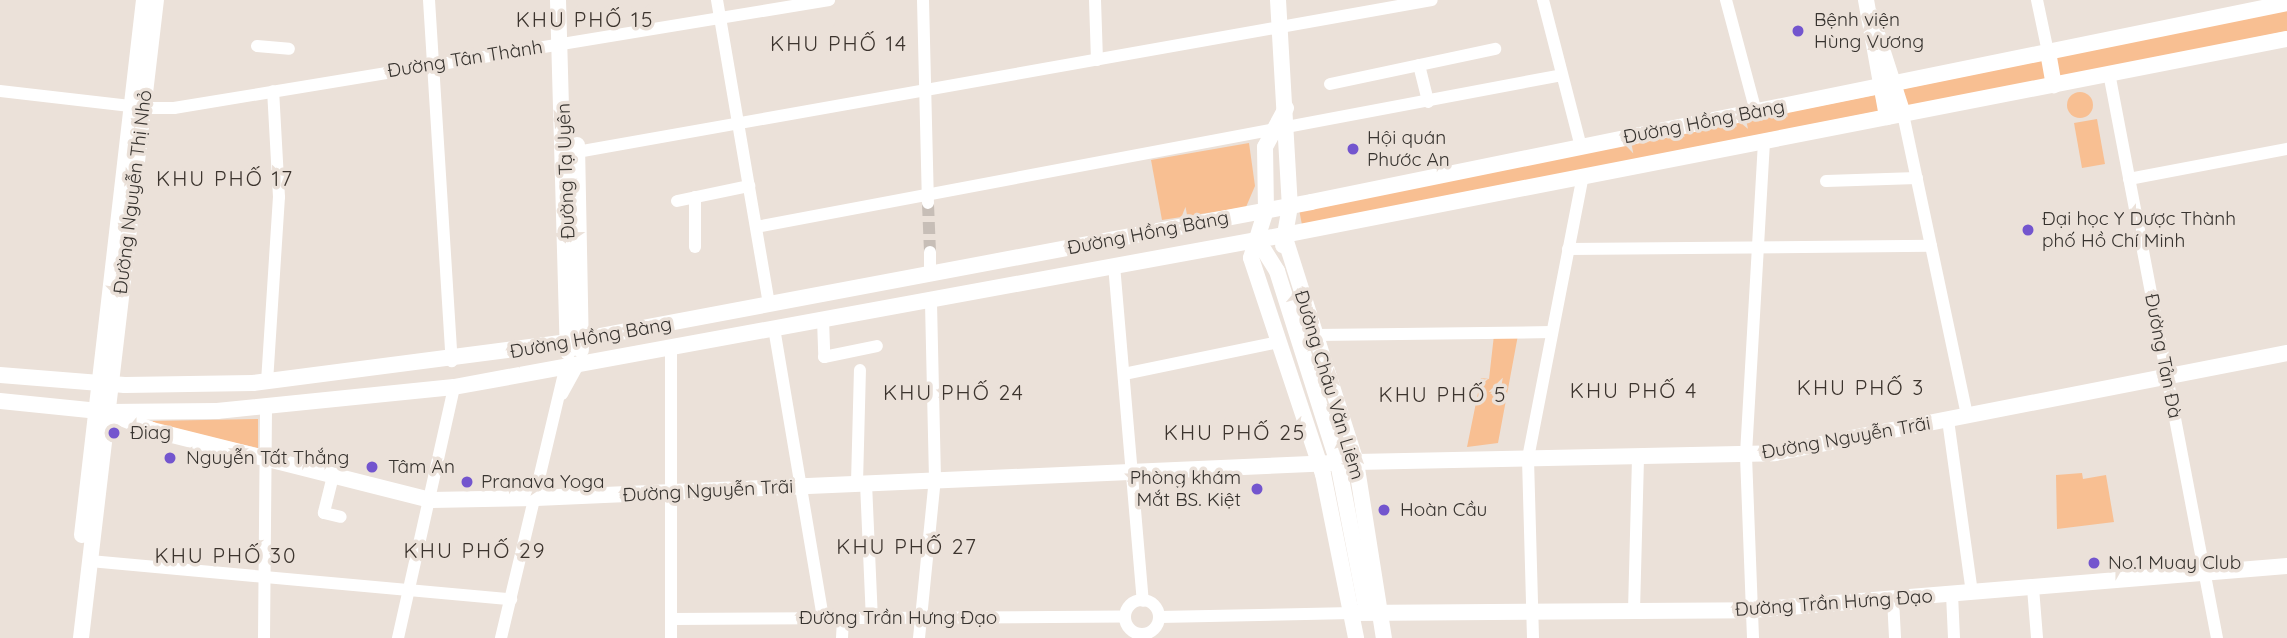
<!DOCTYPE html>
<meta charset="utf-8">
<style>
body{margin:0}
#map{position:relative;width:2287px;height:638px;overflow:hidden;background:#ebe1d9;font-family:Quicksand,sans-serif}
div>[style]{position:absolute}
.green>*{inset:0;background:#f8bf92}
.round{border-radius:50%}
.minor-tunnel>*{height:12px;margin-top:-6px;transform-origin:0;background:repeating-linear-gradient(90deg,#c7beb7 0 12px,transparent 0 18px)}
.minor>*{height:12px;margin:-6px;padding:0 6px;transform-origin:6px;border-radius:6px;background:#fff}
.minor>.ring{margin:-6px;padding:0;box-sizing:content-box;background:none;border:12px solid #fff;border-radius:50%}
.major>*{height:16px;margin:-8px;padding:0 8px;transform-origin:8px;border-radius:8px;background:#fff}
.dots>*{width:19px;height:19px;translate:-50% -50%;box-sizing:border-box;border:4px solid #ebe1d9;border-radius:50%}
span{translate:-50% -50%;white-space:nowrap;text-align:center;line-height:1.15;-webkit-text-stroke:7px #ebe1d9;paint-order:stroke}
.poi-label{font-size:19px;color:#37332f}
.left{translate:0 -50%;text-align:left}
.right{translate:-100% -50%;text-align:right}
.street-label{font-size:19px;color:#37332f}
.neighbourhood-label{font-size:21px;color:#3c342e;letter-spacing:2px}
</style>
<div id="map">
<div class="green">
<div style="clip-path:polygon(2287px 10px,2287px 31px,1907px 109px,1903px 89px)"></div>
<div class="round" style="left:2067px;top:92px;width:26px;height:26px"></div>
<div style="clip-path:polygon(1875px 95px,1879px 111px,1302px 225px,1299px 209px)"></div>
<div style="clip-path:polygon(2097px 119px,2105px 164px,2082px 168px,2074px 123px)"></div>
<div style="clip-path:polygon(1249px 143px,1255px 186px,1246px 207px,1162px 220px,1151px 160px)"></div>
<div style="clip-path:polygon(1494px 335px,1518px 335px,1498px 443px,1467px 447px,1481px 378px,1489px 379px)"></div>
<div style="clip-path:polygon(258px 419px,258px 448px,151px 425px,153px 421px)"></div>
<div style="clip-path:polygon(2082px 473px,2083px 479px,2106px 475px,2114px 522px,2057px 529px,2056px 475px)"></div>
</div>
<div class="minor-tunnel">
<div style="left:928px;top:204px;width:48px;rotate:87.6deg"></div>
</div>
<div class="minor">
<div style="left:429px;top:0;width:362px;rotate:86.4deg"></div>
<div style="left:717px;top:0;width:309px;rotate:80.3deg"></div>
<div style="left:923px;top:0;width:203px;rotate:88.6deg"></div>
<div style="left:1095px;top:0;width:60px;rotate:88.1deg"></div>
<div style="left:1543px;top:0;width:152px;rotate:75.5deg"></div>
<div style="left:1726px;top:0;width:116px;rotate:75deg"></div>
<div style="left:2037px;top:0;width:53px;rotate:78.1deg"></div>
<div style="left:257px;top:46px;width:32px;rotate:5deg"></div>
<div style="left:1419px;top:65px;width:38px;rotate:76deg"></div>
<div style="left:2109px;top:73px;width:575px;rotate:79.18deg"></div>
<div style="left:1330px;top:84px;width:169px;rotate:-12deg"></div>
<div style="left:0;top:91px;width:131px;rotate:6.6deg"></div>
<div style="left:143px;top:108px;width:31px"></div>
<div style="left:174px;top:108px;width:664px;rotate:-9.36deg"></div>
<div style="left:1903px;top:114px;width:309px;rotate:78deg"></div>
<div style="left:577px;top:152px;width:868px;rotate:-10.08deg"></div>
<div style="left:2129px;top:179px;width:161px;rotate:-10.8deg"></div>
<div style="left:1826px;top:181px;width:91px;rotate:-1.9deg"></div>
<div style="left:695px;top:197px;width:50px;rotate:90deg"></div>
<div style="left:677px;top:201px;width:74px;rotate:-11.8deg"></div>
<div style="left:756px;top:227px;width:820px;rotate:-10.68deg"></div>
<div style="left:1568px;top:249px;width:363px;rotate:-0.5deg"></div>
<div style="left:930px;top:252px;width:23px;rotate:90deg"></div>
<div style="left:1114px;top:265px;width:337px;rotate:85.1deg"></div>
<div style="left:823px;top:319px;width:38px;rotate:88deg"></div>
<div style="left:824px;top:357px;width:54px;rotate:-11.7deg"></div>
<div style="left:774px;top:328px;width:294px;rotate:80.4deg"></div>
<div style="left:1316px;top:335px;width:236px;rotate:-0.7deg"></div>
<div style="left:671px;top:346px;width:292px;rotate:90deg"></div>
<div style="left:1124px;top:374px;width:158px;rotate:-11.7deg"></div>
<div style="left:267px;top:382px;width:185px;rotate:-86.3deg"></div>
<div style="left:279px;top:197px;width:106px;rotate:-93.2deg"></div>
<div style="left:562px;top:394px;width:35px;rotate:-61deg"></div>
<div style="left:1948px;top:420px;width:174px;rotate:82.1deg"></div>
<div style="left:333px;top:476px;width:38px;rotate:104deg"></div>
<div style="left:324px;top:513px;width:17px;rotate:13deg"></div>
<div style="left:857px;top:483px;width:113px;rotate:-88.5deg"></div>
<div style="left:866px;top:483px;width:135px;rotate:87.5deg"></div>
<div style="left:90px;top:561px;width:423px;rotate:5.2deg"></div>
<div style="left:2033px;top:588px;width:50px;rotate:85.4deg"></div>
<div style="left:1952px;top:594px;width:44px;rotate:87.4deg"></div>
<div style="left:1893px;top:599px;width:39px;rotate:87deg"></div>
<div class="ring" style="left:1125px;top:600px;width:22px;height:22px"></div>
<div style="left:1634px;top:611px;width:156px;rotate:-88.5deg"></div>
<div style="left:1159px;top:617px;width:194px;rotate:-1.2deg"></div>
<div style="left:671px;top:619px;width:454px;rotate:-0.3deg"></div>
<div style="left:264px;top:638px;width:230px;rotate:-89.5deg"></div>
<div style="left:398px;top:638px;width:257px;rotate:-77.4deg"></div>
<div style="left:501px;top:638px;width:281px;rotate:-76.6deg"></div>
<div style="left:842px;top:638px;width:20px;rotate:-87deg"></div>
<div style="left:919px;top:638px;width:160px;rotate:-84.3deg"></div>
<div style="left:935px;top:479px;width:180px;rotate:-91.3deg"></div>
<div style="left:1533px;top:638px;width:180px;rotate:-91.6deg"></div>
<div style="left:1528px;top:458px;width:287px;rotate:-79deg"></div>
<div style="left:1753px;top:638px;width:184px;rotate:-92.2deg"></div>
<div style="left:1746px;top:454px;width:314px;rotate:-86.7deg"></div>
</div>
<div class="major">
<div style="left:558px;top:0;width:352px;rotate:88.4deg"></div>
<div style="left:1278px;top:0;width:206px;rotate:86.7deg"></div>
<div style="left:1290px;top:206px;width:40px;rotate:100deg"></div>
<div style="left:1866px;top:0;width:119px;rotate:79.8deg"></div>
<div style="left:1871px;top:15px;width:104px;rotate:72.1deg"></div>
<div style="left:2048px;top:52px;width:34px;rotate:80deg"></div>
<div style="left:1286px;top:108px;width:44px;rotate:118.3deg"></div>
<div style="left:1265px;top:147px;width:63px;rotate:89.1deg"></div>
<div style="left:1266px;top:210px;width:50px;rotate:107.4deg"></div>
<div style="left:1251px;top:258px;width:228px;rotate:71.6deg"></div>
<div style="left:1323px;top:474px;width:167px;rotate:78.6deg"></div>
<div style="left:577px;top:145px;width:205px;rotate:88.9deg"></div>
<div style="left:1284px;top:235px;width:238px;rotate:72.4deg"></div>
<div style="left:1356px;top:462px;width:178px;rotate:81deg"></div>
<div style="left:1257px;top:239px;width:38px;rotate:58deg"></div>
<div style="left:1277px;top:271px;width:201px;rotate:72.4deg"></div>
<div style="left:1338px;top:463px;width:142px;rotate:79deg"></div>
<div style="left:1365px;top:602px;width:18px;rotate:38deg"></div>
<div style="left:0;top:375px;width:125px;rotate:4.6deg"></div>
<div style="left:125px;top:385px;width:128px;rotate:-0.9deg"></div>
<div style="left:253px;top:383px;width:318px;rotate:-7.4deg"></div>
<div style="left:568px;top:342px;width:756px;rotate:-10.67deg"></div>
<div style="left:1311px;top:202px;width:996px;rotate:-11.52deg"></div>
<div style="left:0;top:401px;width:109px;rotate:5.8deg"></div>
<div style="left:108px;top:412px;width:109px;rotate:-0.5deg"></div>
<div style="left:217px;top:411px;width:238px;rotate:-5.8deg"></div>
<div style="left:454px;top:387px;width:844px;rotate:-10.38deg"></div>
<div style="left:1284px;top:235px;width:1022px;rotate:-11.06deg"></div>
<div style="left:111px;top:414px;width:44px;rotate:21.3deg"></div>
<div style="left:152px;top:430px;width:288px;rotate:14.1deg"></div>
<div style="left:431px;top:500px;width:105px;rotate:-1.1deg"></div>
<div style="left:536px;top:498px;width:821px;rotate:-2.51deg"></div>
<div style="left:1356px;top:462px;width:419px;rotate:-1.2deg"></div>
<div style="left:1775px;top:453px;width:522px;rotate:-11.05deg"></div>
<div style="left:82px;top:535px;width:539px;rotate:-83.39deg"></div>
<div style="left:1353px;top:613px;width:399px;rotate:-0.4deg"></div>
<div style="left:1752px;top:610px;width:537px;rotate:-4.7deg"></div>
<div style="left:81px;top:638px;width:642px;rotate:-83.3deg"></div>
</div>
<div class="dots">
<div style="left:1798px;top:31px;background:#7355ce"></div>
<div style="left:1353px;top:149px;background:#7355ce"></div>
<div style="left:2028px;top:230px;background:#7355ce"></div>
<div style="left:114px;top:433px;background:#7355ce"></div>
<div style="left:170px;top:458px;background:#7355ce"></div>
<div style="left:372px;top:467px;background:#7355ce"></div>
<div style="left:467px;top:482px;background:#7355ce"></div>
<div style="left:1257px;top:489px;background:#7355ce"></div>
<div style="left:1384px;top:510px;background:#7355ce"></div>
<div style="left:2094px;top:563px;background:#7355ce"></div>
</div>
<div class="poi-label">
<span class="left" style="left:1814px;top:31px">Bệnh viện<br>Hùng Vương</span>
<span class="left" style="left:1367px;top:149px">Hội quán<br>Phước An</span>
<span class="left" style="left:2042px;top:230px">Đại học Y Dược Thành<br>phố Hồ Chí Minh</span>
<span class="left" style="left:130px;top:433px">Điag</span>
<span class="left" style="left:186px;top:458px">Nguyễn Tất Thắng</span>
<span class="left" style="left:388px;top:467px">Tâm An</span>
<span class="right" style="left:1241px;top:489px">Phòng khám<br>Mắt BS. Kiệt</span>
<span class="left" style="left:481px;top:482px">Pranava Yoga</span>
<span class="left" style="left:1400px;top:510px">Hoàn Cầu</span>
<span class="left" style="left:2108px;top:563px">No.1 Muay Club</span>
</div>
<div class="street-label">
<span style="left:465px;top:59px;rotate:-9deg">Đường Tân Thành</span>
<span style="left:1704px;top:122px;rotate:-11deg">Đường Hồng Bàng</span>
<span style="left:566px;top:171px;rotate:-92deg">Đường Tạ Uyên</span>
<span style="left:133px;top:192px;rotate:-83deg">Đường Nguyễn Thị Nhỏ</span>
<span style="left:1148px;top:233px;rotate:-11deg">Đường Hồng Bàng</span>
<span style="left:591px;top:338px;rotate:-10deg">Đường Hồng Bàng</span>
<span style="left:2163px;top:356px;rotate:79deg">Đường Tản Đà</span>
<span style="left:1329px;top:385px;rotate:73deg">Đường Châu Văn Liêm</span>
<span style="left:1846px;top:438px;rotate:-10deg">Đường Nguyễn Trãi</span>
<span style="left:708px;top:491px;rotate:-3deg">Đường Nguyễn Trãi</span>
<span style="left:1834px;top:603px;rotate:-4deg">Đường Trần Hưng Đạo</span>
<span style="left:898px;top:618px">Đường Trần Hưng Đạo</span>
</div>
<div class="neighbourhood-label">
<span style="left:585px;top:19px">KHU PHỐ 15</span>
<span style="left:839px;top:43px">KHU PHỐ 14</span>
<span style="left:225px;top:178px">KHU PHỐ 17</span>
<span style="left:1861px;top:387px">KHU PHỐ 3</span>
<span style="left:1634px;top:390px">KHU PHỐ 4</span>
<span style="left:954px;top:392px">KHU PHỐ 24</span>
<span style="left:1443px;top:394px">KHU PHỐ 5</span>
<span style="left:1235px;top:432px">KHU PHỐ 25</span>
<span style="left:907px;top:546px">KHU PHỐ 27</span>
<span style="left:475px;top:550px">KHU PHỐ 29</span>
<span style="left:226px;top:555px">KHU PHỐ 30</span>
</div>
</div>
